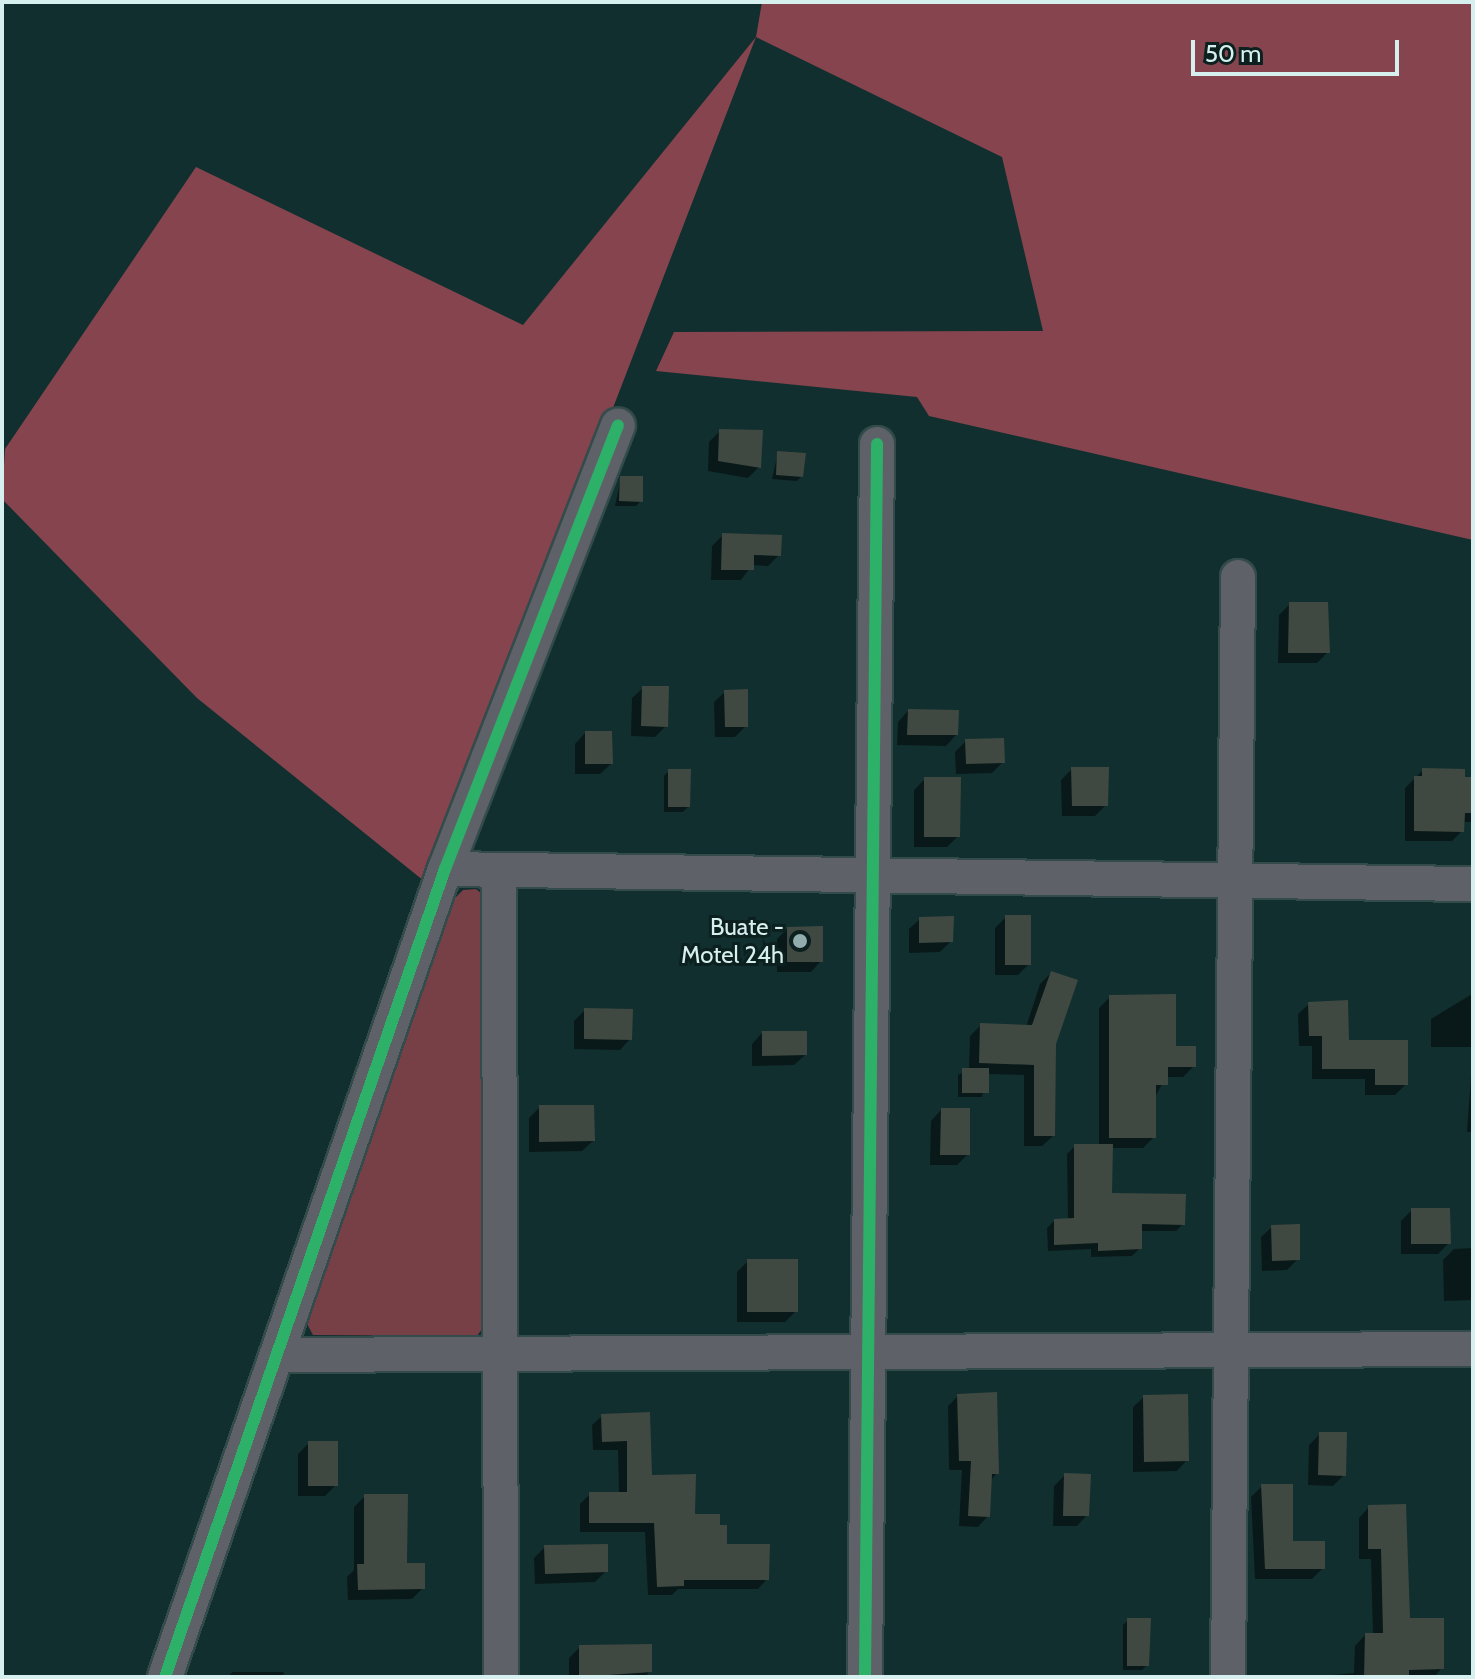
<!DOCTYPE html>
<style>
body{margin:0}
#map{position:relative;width:1475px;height:1679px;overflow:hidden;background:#112f2f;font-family:Cabin,sans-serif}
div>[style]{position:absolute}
.green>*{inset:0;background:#773f46}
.forest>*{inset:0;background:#86454e}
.shadow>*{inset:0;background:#0007}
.building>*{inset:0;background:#3f4941}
.roads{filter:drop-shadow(2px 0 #334b4b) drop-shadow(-2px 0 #334b4b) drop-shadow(0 2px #334b4b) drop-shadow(0 -2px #334b4b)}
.street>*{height:34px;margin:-17px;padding:0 17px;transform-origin:17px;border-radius:17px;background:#5e6168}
.cycleway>*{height:12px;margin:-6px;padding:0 6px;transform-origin:6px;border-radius:6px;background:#2db169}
.dots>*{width:22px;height:22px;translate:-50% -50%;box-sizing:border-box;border:4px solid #0b201f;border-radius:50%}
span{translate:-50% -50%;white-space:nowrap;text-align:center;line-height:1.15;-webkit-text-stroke:6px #0b201f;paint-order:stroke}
.poi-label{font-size:24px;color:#d6f0ef}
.right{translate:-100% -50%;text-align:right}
.frame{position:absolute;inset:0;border:4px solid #d6f0ef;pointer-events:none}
.scale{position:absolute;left:1191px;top:40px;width:208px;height:36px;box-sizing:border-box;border:4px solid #d6f0ef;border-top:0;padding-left:10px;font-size:24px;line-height:28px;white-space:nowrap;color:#d6f0ef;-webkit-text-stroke:6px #0b201f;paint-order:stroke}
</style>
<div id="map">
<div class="green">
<div style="clip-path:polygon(476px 889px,482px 894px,485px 1325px,477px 1336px,313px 1335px,306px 1322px,452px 901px,463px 890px)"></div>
</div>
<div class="forest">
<div style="clip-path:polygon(762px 2px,1473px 2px,1473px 540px,929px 416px,917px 397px,656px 371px,674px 332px,1043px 331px,1002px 157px,756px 37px,429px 885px,197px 698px,2px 499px,5px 449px,196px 167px,523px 325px,756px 37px)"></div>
</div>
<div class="shadow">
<div style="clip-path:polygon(720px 431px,759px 467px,748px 478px,708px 471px,709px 442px)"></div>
<div style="clip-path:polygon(778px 453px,802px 476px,797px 481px,772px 479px)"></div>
<div style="clip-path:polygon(621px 478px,641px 501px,636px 506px,615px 506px)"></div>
<div style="clip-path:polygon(723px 535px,779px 555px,768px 566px,752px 565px,741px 580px,711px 580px,712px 546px)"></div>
<div style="clip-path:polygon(1290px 604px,1328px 652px,1317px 663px,1278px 663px,1279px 615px)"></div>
<div style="clip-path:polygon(643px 688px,666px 726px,655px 737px,631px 736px,632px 698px)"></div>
<div style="clip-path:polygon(725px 692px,746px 726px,735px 737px,715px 737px,714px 702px)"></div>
<div style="clip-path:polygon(908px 711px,956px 735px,946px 746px,897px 745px,898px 722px)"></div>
<div style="clip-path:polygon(585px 733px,611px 764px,600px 774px,575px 774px,575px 744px)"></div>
<div style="clip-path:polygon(966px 741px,1003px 762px,992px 773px,956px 774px,955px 752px)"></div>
<div style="clip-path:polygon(1072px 769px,1106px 805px,1095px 816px,1062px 816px,1061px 780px)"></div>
<div style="clip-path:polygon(1423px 770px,1473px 779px,1473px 822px,1463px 822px,1462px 831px,1452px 841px,1405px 841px,1405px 788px)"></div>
<div style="clip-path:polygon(669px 771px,688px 807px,683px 812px,664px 812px,664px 776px)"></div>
<div style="clip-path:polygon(925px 779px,958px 836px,947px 847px,914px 847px,914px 790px)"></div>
<div style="clip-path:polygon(1006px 917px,1029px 964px,1018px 975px,995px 975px,995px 928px)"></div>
<div style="clip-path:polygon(920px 919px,951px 941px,940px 952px,909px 953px,909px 929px)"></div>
<div style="clip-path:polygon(787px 929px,821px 961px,811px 972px,777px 972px,777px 939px)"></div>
<div style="clip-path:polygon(1051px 973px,1053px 1136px,1042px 1146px,1024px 1146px,1024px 1075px,987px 1074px,982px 1097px,958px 1097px,958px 1075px,969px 1070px,970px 1036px,981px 1025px,1026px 1027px,1040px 984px)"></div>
<div style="clip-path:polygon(1473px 975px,1473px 1132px,1467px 1132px,1473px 1047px,1431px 1047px,1431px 1019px,1472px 994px)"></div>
<div style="clip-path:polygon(1110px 997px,1194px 1066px,1183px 1077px,1166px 1077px,1156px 1095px,1154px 1137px,1143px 1148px,1111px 1148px,1110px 1195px,1183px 1224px,1176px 1231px,1140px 1231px,1140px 1248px,1132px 1256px,1091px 1257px,1091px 1249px,1048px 1251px,1047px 1228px,1054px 1221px,1068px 1220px,1067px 1154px,1075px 1146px,1099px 1146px,1099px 1008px)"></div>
<div style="clip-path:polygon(1309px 1004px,1347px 1042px,1406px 1084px,1395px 1095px,1365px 1095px,1365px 1079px,1312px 1079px,1312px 1046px,1299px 1046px,1298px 1014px)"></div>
<div style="clip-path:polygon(585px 1010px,630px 1039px,620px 1050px,574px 1049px,574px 1021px)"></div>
<div style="clip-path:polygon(762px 1033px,805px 1055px,794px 1065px,752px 1066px,752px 1044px)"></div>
<div style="clip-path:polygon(540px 1107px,593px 1141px,582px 1151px,529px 1152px,529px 1118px)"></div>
<div style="clip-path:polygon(941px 1110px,968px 1154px,957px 1165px,930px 1165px,931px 1121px)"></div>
<div style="clip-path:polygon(1412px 1210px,1449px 1243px,1438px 1254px,1401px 1254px,1401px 1221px)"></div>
<div style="clip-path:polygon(1272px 1227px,1298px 1259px,1287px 1270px,1262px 1271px,1261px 1237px)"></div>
<div style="clip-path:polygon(1473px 1248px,1473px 1300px,1444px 1301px,1443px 1260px,1454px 1249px)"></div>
<div style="clip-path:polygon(748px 1261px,796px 1311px,785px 1322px,737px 1322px,737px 1272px)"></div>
<div style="clip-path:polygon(958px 1396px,997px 1473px,990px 1481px,988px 1516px,978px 1527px,959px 1526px,962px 1470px,949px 1470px,948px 1406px)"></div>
<div style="clip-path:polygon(1144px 1397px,1187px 1460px,1177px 1471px,1133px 1472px,1133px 1407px)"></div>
<div style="clip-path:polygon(648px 1414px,650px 1477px,767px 1579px,758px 1589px,678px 1589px,672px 1595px,648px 1595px,645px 1532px,580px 1532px,580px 1504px,590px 1494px,619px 1494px,618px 1450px,593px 1450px,592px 1425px,602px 1416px)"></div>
<div style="clip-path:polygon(1320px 1434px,1344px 1475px,1333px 1486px,1308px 1485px,1309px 1445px)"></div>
<div style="clip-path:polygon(309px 1443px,336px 1485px,325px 1496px,298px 1496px,298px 1454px)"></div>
<div style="clip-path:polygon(1065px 1475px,1087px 1515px,1077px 1526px,1053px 1526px,1054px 1486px)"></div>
<div style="clip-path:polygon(1262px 1486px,1291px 1543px,1323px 1568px,1312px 1579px,1255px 1579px,1251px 1497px)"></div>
<div style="clip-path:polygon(365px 1496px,423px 1588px,412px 1599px,348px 1600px,347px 1577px,354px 1570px,354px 1507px)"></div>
<div style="clip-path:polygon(1369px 1507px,1408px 1620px,1442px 1668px,1434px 1677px,1311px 1677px,1354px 1673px,1355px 1646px,1365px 1635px,1373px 1635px,1371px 1559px,1359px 1559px,1359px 1518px)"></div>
<div style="clip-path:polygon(545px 1547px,606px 1571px,595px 1582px,535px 1584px,534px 1558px)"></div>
<div style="clip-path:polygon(1128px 1620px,1147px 1665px,1142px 1670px,1123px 1670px,1123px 1625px)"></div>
<div style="clip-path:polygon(580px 1647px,650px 1671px,645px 1677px,569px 1677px,569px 1658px)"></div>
<div style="clip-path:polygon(233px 1672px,284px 1672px,283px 1677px,227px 1677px)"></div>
</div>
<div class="building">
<div style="clip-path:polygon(719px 429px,763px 430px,761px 468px,718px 461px)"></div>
<div style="clip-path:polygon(777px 451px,806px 453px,803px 477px,776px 475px)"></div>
<div style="clip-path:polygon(620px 476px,643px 476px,643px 502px,619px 501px)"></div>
<div style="clip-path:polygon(722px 533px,782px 535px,781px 556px,754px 555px,754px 570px,721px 570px)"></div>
<div style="clip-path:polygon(1289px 602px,1328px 602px,1330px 653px,1288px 653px)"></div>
<div style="clip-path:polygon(642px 686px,669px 686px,668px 727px,641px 726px)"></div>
<div style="clip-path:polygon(748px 689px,748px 727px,725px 727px,724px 690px)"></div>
<div style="clip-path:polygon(908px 709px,959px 710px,958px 735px,907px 735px)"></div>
<div style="clip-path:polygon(585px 731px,612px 731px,613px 764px,585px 764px)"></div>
<div style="clip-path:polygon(1004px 738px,1005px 763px,966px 764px,965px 739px)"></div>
<div style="clip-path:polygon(1071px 767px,1109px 767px,1108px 806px,1072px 806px)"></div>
<div style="clip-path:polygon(1422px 768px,1465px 769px,1465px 777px,1473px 777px,1473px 813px,1465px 813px,1464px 832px,1414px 831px,1414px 776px,1422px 776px)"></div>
<div style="clip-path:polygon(668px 769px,691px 769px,690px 807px,668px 807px)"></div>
<div style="clip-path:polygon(924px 777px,961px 777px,960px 837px,924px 837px)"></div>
<div style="clip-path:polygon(1005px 915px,1031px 915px,1031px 965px,1005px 965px)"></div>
<div style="clip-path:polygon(954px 916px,953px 942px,919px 943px,919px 917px)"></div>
<div style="clip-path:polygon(823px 926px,823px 962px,787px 962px,787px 927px)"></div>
<div style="clip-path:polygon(1051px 971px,1078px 980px,1056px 1044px,1055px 1136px,1034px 1136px,1034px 1065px,979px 1063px,980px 1023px,1032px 1025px)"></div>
<div style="clip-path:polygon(1176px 994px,1176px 1046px,1196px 1046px,1196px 1067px,1168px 1067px,1168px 1085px,1156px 1085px,1156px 1138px,1109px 1138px,1109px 995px)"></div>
<div style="clip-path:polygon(1348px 1000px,1349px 1040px,1408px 1040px,1408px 1085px,1375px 1085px,1375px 1069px,1322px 1069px,1322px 1036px,1309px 1036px,1308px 1002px)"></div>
<div style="clip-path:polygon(584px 1008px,633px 1009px,632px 1040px,584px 1039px)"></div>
<div style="clip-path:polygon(762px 1031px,807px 1031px,807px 1055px,762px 1056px)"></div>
<div style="clip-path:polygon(962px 1068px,989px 1068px,989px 1093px,962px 1093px)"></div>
<div style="clip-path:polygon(539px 1105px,594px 1105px,595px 1141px,539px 1142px)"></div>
<div style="clip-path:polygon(941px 1108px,970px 1108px,970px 1155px,940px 1155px)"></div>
<div style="clip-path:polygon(1074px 1144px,1113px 1144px,1112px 1193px,1186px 1194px,1185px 1225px,1142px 1224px,1142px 1249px,1098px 1251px,1098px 1243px,1054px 1245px,1054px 1219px,1074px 1218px)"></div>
<div style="clip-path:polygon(1411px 1208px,1450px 1208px,1451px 1244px,1411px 1244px)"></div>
<div style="clip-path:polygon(1300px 1224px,1300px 1260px,1272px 1261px,1271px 1225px)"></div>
<div style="clip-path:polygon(747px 1259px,798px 1259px,798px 1312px,747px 1312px)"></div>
<div style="clip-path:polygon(997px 1392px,999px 1474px,992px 1474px,990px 1517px,968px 1516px,971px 1461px,959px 1461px,957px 1394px)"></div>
<div style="clip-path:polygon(1188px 1394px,1189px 1461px,1144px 1462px,1143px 1395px)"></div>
<div style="clip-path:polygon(650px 1412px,652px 1475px,696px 1474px,695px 1514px,720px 1514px,720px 1525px,727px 1525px,727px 1544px,770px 1544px,769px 1580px,684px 1580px,684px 1586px,657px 1587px,654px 1523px,589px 1523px,589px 1492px,627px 1492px,627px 1441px,602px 1442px,601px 1414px)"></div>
<div style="clip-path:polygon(1319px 1432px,1347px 1432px,1346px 1476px,1318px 1475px)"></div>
<div style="clip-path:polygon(308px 1441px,338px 1441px,338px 1486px,308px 1486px)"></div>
<div style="clip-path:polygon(1064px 1473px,1091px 1474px,1089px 1516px,1063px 1516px)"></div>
<div style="clip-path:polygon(1261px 1484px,1293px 1484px,1293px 1541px,1325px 1541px,1325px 1569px,1265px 1569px)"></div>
<div style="clip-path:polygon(364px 1494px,408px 1494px,407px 1563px,425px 1563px,425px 1589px,358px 1590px,357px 1564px,364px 1564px)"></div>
<div style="clip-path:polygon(1406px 1504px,1410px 1618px,1444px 1618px,1444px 1669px,1409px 1670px,1409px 1677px,1364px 1677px,1365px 1633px,1383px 1633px,1381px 1549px,1368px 1549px,1368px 1505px)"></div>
<div style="clip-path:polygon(608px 1544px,608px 1572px,545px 1574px,544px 1545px)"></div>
<div style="clip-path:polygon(1127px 1618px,1151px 1618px,1149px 1666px,1127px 1666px)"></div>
<div style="clip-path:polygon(652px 1644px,652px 1672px,579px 1677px,579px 1645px)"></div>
</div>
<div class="roads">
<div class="street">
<div style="left:445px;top:869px;width:1028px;rotate:0.84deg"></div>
<div style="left:499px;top:870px;width:807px;rotate:89.86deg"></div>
<div style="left:277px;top:1355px;width:1196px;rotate:-0.29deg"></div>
<div style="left:165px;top:1677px;width:855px;rotate:-70.89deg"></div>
<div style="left:445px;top:869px;width:476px;rotate:-68.7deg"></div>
<div style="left:865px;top:1677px;width:1233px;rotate:-89.44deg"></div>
<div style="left:1228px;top:1677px;width:1100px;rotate:-89.48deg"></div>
</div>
</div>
<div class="cycleway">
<div style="left:165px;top:1677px;width:855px;rotate:-70.89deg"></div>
<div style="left:445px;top:869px;width:476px;rotate:-68.7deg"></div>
<div style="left:865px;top:1677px;width:1233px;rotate:-89.44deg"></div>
</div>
<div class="dots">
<div style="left:800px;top:941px;background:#91acac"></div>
</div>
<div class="poi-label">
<span class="right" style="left:784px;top:941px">Buate -<br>Motel 24h</span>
</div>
<div class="frame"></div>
<div class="scale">50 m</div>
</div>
